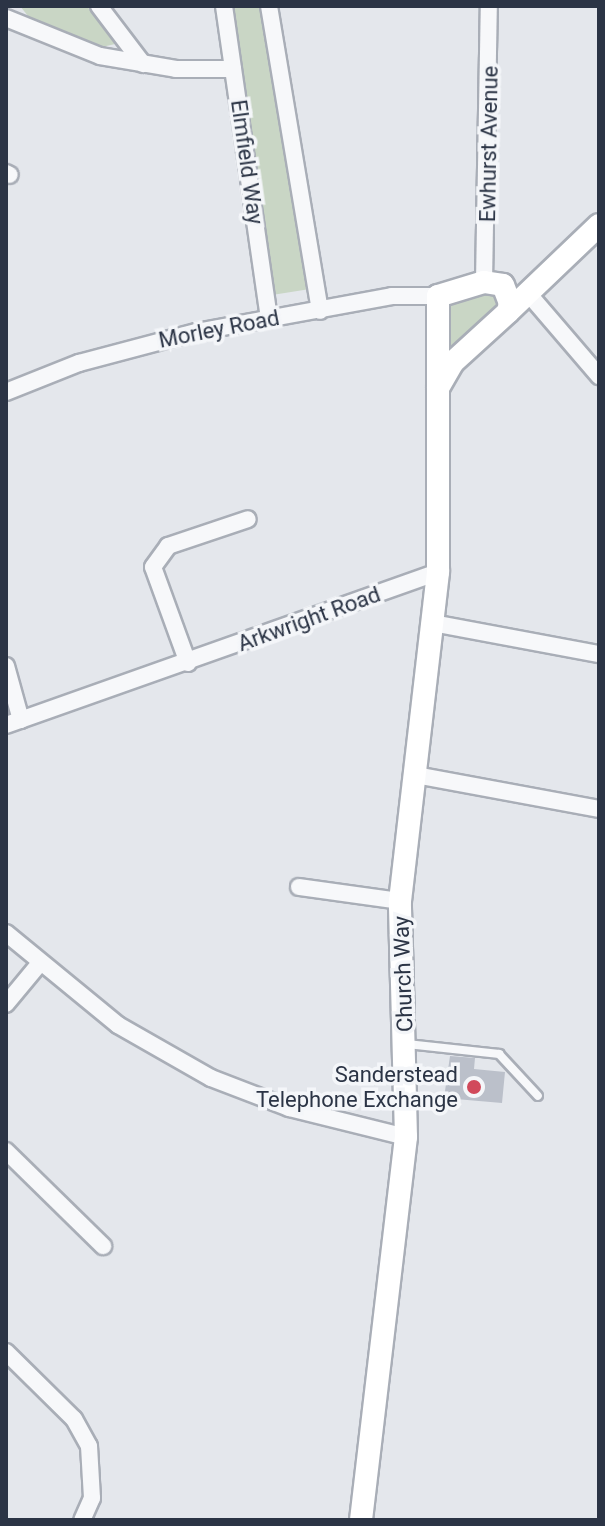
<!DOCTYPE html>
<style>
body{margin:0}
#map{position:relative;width:605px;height:1526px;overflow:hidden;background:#e4e7ec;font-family:Roboto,sans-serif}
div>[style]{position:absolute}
.green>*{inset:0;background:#c9d6c5}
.building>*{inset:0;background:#bbc0ca}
.roads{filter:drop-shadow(2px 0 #a9aeb7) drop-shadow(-2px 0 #a9aeb7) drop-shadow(0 2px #a9aeb7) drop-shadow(0 -2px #a9aeb7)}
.lane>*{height:8px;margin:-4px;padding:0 4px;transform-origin:4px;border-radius:4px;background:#f7f8fa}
.street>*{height:16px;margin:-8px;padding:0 8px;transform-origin:8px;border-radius:8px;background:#f7f8fa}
.secondary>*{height:22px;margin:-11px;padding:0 11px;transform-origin:11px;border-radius:11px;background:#fff}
.dots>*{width:22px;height:22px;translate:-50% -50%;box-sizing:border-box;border:4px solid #f4f6f9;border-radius:50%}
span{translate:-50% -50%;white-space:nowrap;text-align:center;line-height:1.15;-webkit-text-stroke:7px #f4f6f9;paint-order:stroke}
.street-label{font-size:22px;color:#2b3445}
.poi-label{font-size:22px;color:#2b3445}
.right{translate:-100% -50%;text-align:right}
.frame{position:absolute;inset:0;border:8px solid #2b3445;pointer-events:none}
</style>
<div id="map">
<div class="green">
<div style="clip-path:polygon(20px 6px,87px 6px,115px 44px,102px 47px,77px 41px,32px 21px)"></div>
<div style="clip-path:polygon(230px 6px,264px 6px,310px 289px,272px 295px)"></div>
<div style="clip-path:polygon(488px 287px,505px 303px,453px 350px,449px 348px,443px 308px)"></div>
</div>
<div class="building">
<div style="clip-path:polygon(450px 1056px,475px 1058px,474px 1069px,505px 1072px,502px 1103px,444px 1098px)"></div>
</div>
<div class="roads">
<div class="lane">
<div style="left:407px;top:1044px;width:93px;rotate:6.2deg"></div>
<div style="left:499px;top:1054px;width:57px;rotate:47.1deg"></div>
</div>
<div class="street">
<div style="left:99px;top:6px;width:73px;rotate:52.8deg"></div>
<div style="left:224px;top:6px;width:315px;rotate:81.8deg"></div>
<div style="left:269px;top:6px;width:309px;rotate:80.5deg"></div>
<div style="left:6px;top:18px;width:101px;rotate:22deg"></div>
<div style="left:100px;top:56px;width:77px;rotate:9.7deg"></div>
<div style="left:176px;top:69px;width:57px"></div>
<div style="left:6px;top:173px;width:4px;rotate:27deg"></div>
<div style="left:484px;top:282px;width:276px;rotate:-89deg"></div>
<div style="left:527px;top:292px;width:111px;rotate:49.4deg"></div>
<div style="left:6px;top:392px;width:79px;rotate:-21.7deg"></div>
<div style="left:79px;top:363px;width:121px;rotate:-14.8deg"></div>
<div style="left:196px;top:332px;width:199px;rotate:-10.4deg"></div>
<div style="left:392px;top:296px;width:46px"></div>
<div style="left:433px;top:623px;width:169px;rotate:10.6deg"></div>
<div style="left:188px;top:663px;width:102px;rotate:-110deg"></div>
<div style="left:153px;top:567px;width:26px;rotate:-54deg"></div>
<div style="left:168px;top:546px;width:84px;rotate:-18.6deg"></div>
<div style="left:6px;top:666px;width:56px;rotate:74.5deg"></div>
<div style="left:6px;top:725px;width:458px;rotate:-19.5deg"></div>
<div style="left:416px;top:775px;width:186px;rotate:10.5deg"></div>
<div style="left:299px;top:887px;width:102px;rotate:7.9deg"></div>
<div style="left:6px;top:933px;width:145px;rotate:39.4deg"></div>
<div style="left:118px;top:1025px;width:107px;rotate:29.7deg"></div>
<div style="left:211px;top:1078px;width:84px;rotate:21deg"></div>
<div style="left:289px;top:1108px;width:121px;rotate:13.9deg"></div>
<div style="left:6px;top:1004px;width:53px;rotate:-50.3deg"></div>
<div style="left:6px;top:1151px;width:136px;rotate:44.4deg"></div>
<div style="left:6px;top:1352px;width:95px;rotate:44.6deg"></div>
<div style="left:74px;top:1419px;width:31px;rotate:61deg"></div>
<div style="left:89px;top:1446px;width:52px;rotate:86.7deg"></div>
<div style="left:92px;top:1498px;width:24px;rotate:114deg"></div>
</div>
<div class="secondary">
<div style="left:508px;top:312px;width:126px;rotate:-43.7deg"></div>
<div style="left:361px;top:1520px;width:386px;rotate:-83.3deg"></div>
<div style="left:406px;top:1137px;width:236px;rotate:-91.5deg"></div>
<div style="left:400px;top:901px;width:331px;rotate:-83.4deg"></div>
<div style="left:438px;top:572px;width:276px;rotate:-90deg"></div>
<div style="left:438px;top:296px;width:48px;rotate:-16.9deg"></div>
<div style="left:484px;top:282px;width:19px;rotate:9deg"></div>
<div style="left:503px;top:285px;width:19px;rotate:69deg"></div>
<div style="left:510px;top:303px;width:9px;rotate:103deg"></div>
<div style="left:508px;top:312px;width:74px;rotate:137.7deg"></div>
<div style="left:453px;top:362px;width:30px;rotate:120deg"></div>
</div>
</div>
<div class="dots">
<div style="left:474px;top:1087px;background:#d1495b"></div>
</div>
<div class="street-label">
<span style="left:489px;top:144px;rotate:-89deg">Ewhurst Avenue</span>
<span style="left:247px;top:162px;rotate:82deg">Elmfield Way</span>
<span style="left:219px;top:329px;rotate:-11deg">Morley Road</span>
<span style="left:309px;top:619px;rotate:-20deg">Arkwright Road</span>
<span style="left:403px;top:974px;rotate:-92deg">Church Way</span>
</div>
<div class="poi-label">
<span class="right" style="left:458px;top:1087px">Sanderstead<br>Telephone Exchange</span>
</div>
<div class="frame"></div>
</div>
